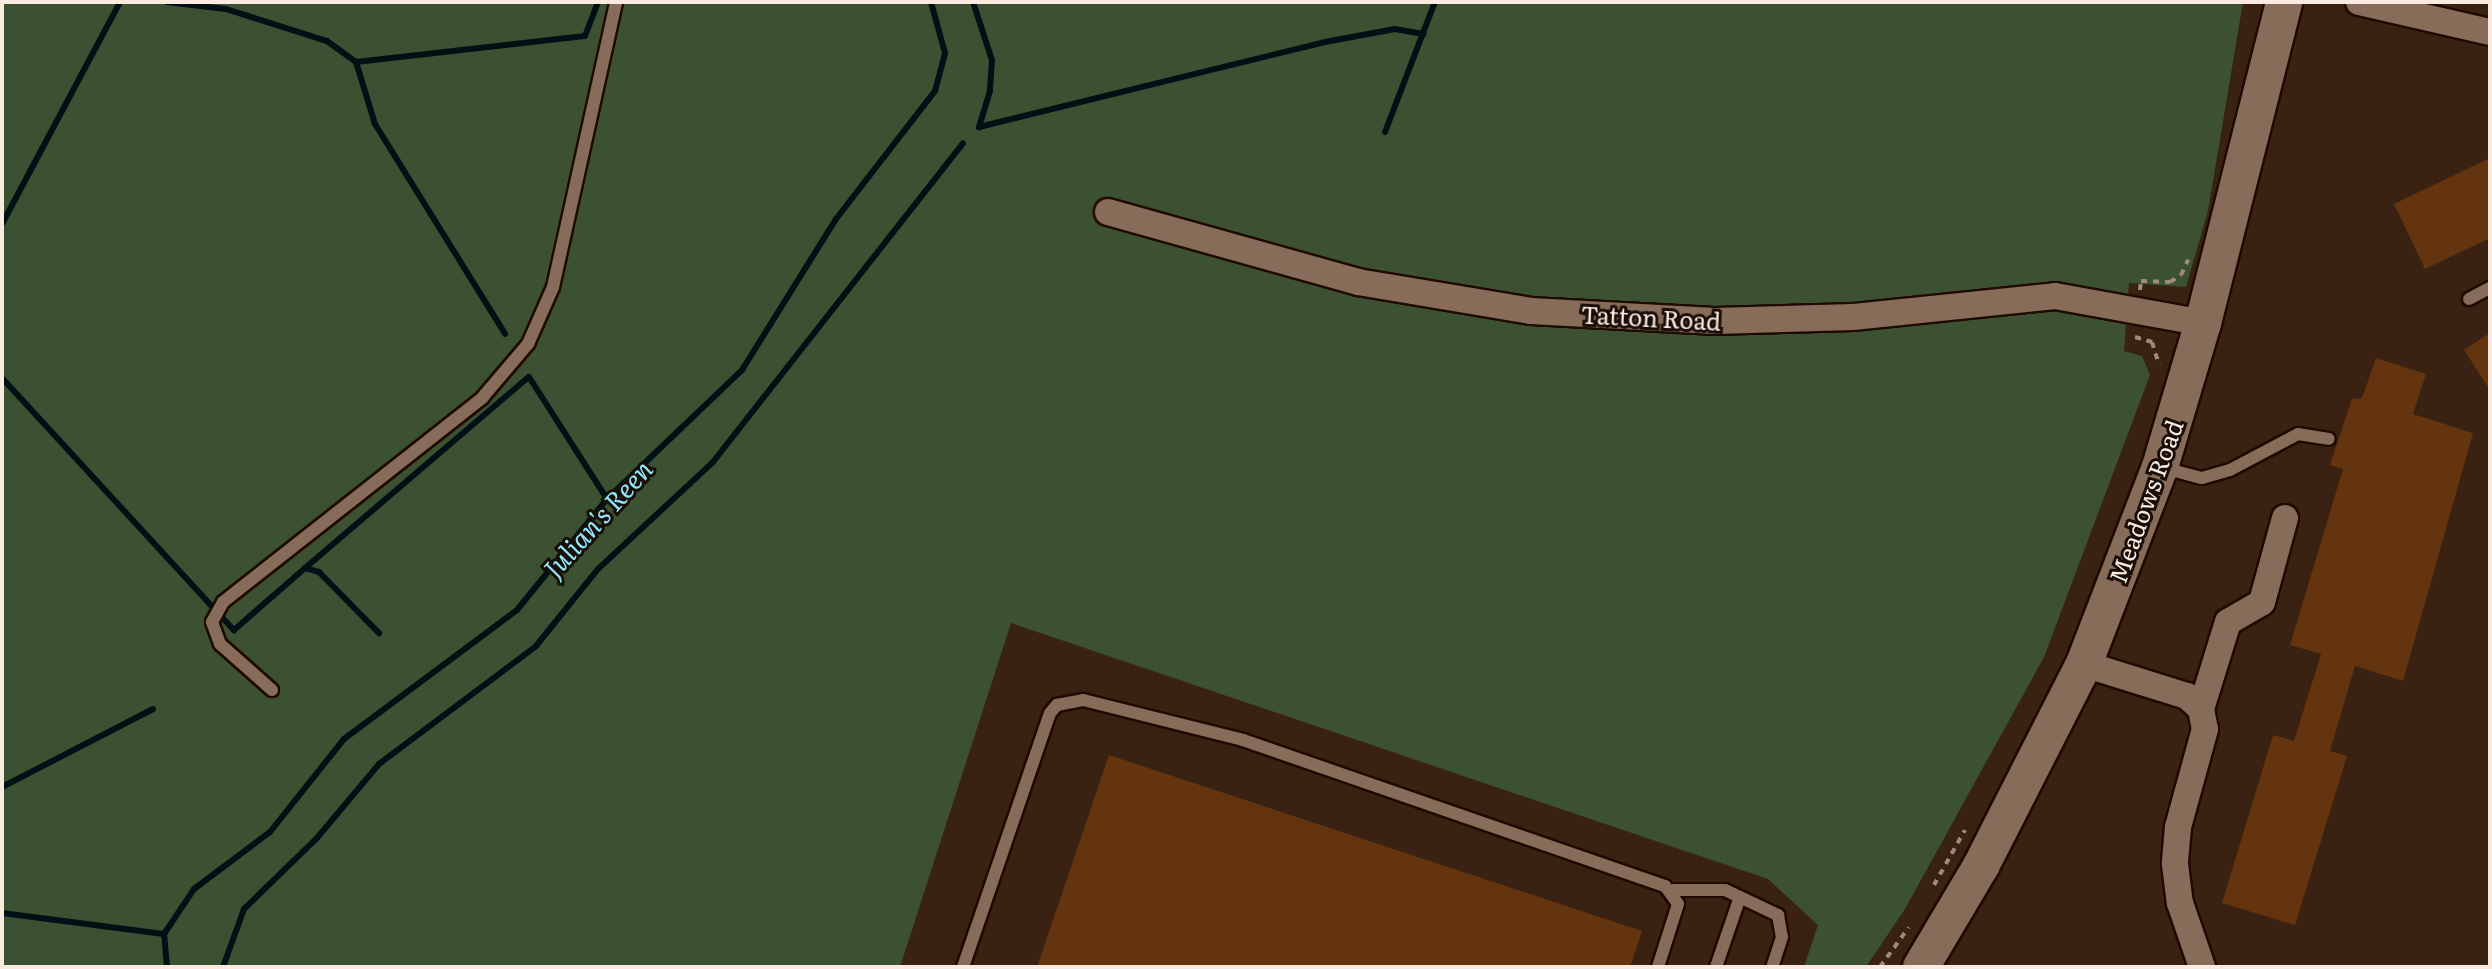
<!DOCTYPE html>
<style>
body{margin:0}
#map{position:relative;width:2492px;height:969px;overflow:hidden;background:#392212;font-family:Literata,serif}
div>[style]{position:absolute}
.green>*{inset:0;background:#3c5131}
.stream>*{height:6px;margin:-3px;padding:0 3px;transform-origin:3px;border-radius:3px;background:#001116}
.building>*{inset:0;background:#63340d}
.path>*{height:4px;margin-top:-2px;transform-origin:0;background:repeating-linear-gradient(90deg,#9e8b7e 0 6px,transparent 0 12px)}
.roads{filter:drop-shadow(2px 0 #1f0a00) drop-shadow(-2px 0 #1f0a00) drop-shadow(0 2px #1f0a00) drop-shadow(0 -2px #1f0a00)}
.lane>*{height:12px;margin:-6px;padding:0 6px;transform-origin:6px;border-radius:6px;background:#876c5a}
.street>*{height:26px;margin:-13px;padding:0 13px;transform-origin:13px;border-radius:13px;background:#876c5a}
.secondary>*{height:36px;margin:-18px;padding:0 18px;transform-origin:18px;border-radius:18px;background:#876c5a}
span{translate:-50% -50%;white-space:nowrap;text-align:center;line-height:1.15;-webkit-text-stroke:6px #180e07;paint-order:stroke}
.street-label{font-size:24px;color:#faeae0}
.water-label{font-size:26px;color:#8ee9fd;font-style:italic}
.frame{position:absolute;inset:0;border:4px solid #faeae0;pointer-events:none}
</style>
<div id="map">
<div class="green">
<div style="clip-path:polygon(2px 2px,2243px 2px,2208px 211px,2186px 287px,2129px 283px,2124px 351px,2142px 356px,2150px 375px,2044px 657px,1905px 909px,1866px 967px,1804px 967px,1818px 925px,1768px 879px,1011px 623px,900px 967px,2px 967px)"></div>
</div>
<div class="stream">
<div style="left:167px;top:2px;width:59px;rotate:6.8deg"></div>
<div style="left:226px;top:9px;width:106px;rotate:17.6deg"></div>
<div style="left:327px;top:41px;width:36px;rotate:36deg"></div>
<div style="left:356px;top:62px;width:65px;rotate:73deg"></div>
<div style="left:375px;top:124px;width:247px;rotate:58.2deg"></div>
<div style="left:973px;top:2px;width:61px;rotate:71.9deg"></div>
<div style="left:992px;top:60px;width:31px;rotate:94deg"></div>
<div style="left:990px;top:91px;width:38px;rotate:107deg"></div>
<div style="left:979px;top:127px;width:356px;rotate:-13.8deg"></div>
<div style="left:1325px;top:42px;width:71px;rotate:-10.5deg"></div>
<div style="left:1395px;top:29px;width:29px;rotate:10deg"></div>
<div style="left:356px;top:62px;width:230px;rotate:-6.5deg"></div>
<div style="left:585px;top:36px;width:36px;rotate:-69deg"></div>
<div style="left:1385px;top:132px;width:139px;rotate:-69deg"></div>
<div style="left:2px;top:224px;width:251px;rotate:-62deg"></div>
<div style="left:2px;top:378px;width:343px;rotate:47.4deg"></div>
<div style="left:234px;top:630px;width:94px;rotate:-41.1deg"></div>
<div style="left:305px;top:568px;width:15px;rotate:16deg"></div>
<div style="left:319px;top:572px;width:86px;rotate:45.5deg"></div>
<div style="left:305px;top:568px;width:294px;rotate:-40.5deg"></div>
<div style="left:529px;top:377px;width:145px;rotate:57.4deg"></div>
<div style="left:2px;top:787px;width:170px;rotate:-27.3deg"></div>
<div style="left:2px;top:913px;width:163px;rotate:7.4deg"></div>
<div style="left:167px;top:967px;width:33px;rotate:-95deg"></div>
<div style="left:164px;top:934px;width:54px;rotate:-56.3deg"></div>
<div style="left:194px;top:889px;width:95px;rotate:-36.9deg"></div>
<div style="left:270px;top:832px;width:119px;rotate:-51.5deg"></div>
<div style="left:344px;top:739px;width:216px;rotate:-36.7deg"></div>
<div style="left:517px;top:610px;width:143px;rotate:-51deg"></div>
<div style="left:607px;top:499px;width:187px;rotate:-43.7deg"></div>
<div style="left:742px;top:370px;width:178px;rotate:-58.1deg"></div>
<div style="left:836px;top:219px;width:162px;rotate:-52.3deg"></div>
<div style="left:935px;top:91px;width:39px;rotate:-75deg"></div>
<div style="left:945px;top:53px;width:53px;rotate:-105.4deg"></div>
<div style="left:223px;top:967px;width:62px;rotate:-70.1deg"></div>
<div style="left:244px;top:909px;width:102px;rotate:-44.2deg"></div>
<div style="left:317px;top:838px;width:97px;rotate:-50deg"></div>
<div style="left:379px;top:764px;width:196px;rotate:-36.9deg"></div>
<div style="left:536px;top:646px;width:99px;rotate:-51.2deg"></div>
<div style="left:598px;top:569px;width:157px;rotate:-42.9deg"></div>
<div style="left:713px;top:462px;width:405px;rotate:-51.9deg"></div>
</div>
<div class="building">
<div style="clip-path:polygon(2490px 158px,2490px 238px,2425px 269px,2394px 204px)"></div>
<div style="clip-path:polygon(2490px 333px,2490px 390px,2464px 350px)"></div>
<div style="clip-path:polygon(2376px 358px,2426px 374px,2413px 414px,2473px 433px,2403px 681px,2355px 666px,2330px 751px,2347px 756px,2295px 925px,2222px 903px,2273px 735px,2294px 741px,2321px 654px,2290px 645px,2343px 469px,2330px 465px,2352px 399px,2362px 398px)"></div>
<div style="clip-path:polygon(1109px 755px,1642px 931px,1630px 967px,1037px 967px)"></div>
</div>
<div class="path">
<div style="left:2140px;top:290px;width:9px;rotate:-84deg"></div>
<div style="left:2141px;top:281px;width:29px;rotate:2deg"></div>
<div style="left:2170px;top:282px;width:13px;rotate:-32deg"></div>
<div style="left:2181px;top:275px;width:17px;rotate:-65deg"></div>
<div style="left:2135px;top:337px;width:18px;rotate:16deg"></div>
<div style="left:2152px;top:342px;width:24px;rotate:73deg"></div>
<div style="left:1934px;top:885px;width:63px;rotate:-60.6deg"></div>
<div style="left:1880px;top:967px;width:49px;rotate:-54.1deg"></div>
</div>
<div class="roads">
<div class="lane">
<div style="left:2469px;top:299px;width:24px;rotate:-28deg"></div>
<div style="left:2164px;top:468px;width:39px;rotate:15deg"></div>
<div style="left:2202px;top:478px;width:29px;rotate:-16deg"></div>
<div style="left:2230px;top:470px;width:77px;rotate:-27.9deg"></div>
<div style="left:2298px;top:434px;width:31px;rotate:9deg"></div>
<div style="left:272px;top:690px;width:69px;rotate:-138.5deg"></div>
<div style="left:220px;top:644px;width:23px;rotate:-110deg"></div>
<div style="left:212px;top:622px;width:23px;rotate:-61deg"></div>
<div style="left:223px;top:602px;width:330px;rotate:-38.2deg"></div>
<div style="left:482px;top:398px;width:71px;rotate:-49.6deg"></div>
<div style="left:528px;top:344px;width:62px;rotate:-66.3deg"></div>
<div style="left:553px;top:287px;width:292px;rotate:-77.5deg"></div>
<div style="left:1673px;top:890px;width:52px"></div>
<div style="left:1725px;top:890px;width:59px;rotate:25.3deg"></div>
<div style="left:1778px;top:915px;width:22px;rotate:80deg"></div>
<div style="left:1782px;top:937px;width:32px;rotate:108deg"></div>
<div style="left:963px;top:967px;width:268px;rotate:-71.1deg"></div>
<div style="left:1050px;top:713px;width:11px;rotate:-49deg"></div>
<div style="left:1057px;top:705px;width:26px;rotate:-11deg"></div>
<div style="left:1083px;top:700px;width:165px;rotate:14deg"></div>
<div style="left:1243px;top:740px;width:447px;rotate:19.1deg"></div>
<div style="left:1665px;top:886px;width:22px;rotate:54deg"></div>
<div style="left:1678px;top:904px;width:66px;rotate:107.6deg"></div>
<div style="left:1716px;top:967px;width:74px;rotate:-71.1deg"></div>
</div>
<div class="street">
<div style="left:2359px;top:2px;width:134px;rotate:12.9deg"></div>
<div style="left:1108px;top:212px;width:260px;rotate:15.6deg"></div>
<div style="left:1358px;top:282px;width:175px;rotate:9.5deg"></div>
<div style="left:1531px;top:311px;width:184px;rotate:3.1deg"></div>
<div style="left:1715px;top:321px;width:138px;rotate:-1.7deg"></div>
<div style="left:1853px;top:317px;width:203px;rotate:-5.9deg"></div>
<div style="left:2055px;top:296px;width:150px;rotate:10.3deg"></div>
<div style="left:2084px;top:664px;width:108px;rotate:17.3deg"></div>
<div style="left:2187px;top:696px;width:19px;rotate:43deg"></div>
<div style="left:2201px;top:709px;width:20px;rotate:79deg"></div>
<div style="left:2205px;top:729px;width:102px;rotate:105.4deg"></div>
<div style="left:2178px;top:827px;width:37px;rotate:95deg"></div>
<div style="left:2175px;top:864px;width:39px;rotate:83deg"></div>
<div style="left:2180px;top:903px;width:68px;rotate:71deg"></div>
<div style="left:2201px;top:709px;width:91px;rotate:-72.8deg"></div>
<div style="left:2228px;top:622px;width:39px;rotate:-30deg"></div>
<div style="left:2262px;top:602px;width:87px;rotate:-74.7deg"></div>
</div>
<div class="secondary">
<div style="left:1921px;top:967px;width:117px;rotate:-59.3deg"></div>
<div style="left:1981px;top:866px;width:227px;rotate:-63deg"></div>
<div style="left:2084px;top:664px;width:211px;rotate:-68.9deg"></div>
<div style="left:2160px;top:467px;width:150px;rotate:-73.4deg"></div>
<div style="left:2203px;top:323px;width:331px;rotate:-75.8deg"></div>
</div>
</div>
<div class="street-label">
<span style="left:1651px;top:317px;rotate:3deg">Tatton Road</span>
<span style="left:2145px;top:501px;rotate:-70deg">Meadows Road</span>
</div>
<div class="water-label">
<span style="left:597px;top:518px;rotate:-48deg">Julian's Reen</span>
</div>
<div class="frame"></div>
</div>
